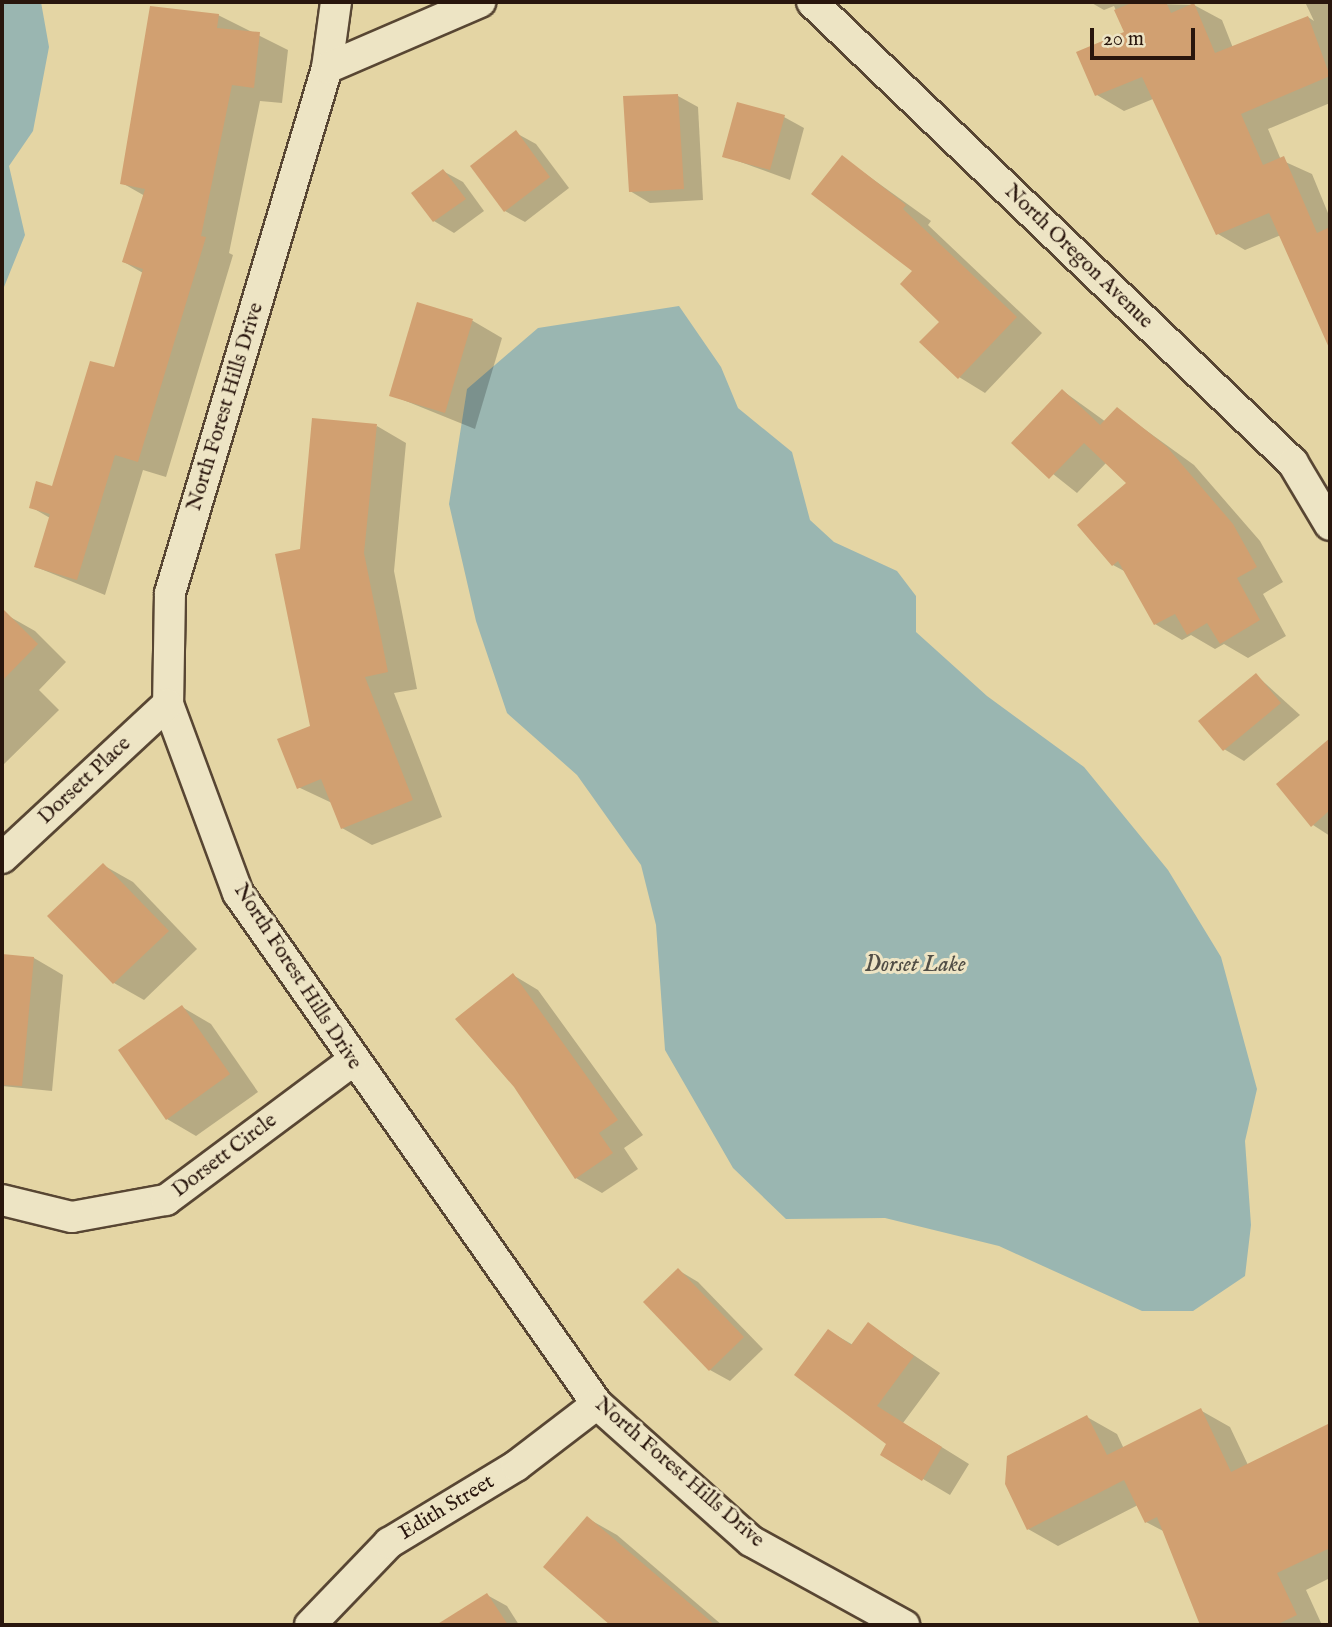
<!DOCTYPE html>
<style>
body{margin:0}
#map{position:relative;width:1332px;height:1627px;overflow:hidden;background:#e4d5a4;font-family:"IM FELL English",serif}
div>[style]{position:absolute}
.water>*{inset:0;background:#9ab6b1}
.shadow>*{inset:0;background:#0003}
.building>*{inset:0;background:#d1a071}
.roads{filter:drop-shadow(2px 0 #584633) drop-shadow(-2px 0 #584633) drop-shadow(0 2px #584633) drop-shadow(0 -2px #584633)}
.minor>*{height:30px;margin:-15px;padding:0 15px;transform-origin:15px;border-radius:15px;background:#ede4c4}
span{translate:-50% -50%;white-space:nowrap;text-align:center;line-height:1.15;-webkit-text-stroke:6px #ede4c4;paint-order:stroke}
.street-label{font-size:21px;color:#29160d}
.water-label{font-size:23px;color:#514e46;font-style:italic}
.frame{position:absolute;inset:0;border:4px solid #29160d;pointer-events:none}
.scale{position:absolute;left:1090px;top:28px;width:105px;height:32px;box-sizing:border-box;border:4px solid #29160d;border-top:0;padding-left:9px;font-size:21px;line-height:24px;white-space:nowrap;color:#29160d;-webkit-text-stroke:5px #ede4c4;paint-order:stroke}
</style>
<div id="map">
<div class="water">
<div style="clip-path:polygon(2px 2px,41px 2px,49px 47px,33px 131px,9px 166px,25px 235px,2px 292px)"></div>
<div style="clip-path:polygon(679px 306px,721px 367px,738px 408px,792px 452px,810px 520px,834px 542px,897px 571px,916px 596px,916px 632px,987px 696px,1084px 767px,1168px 870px,1221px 957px,1257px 1089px,1245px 1141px,1251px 1225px,1245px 1276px,1193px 1311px,1142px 1311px,999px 1246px,885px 1218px,786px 1219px,733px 1168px,665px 1050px,656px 925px,641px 865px,577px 775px,507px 713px,476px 621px,449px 504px,467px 389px,538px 328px)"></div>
</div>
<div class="shadow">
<div style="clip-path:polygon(1090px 2px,1194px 5px,1222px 20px,1233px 48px,1308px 17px,1314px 21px,1305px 2px,1330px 2px,1330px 103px,1268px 129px,1281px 160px,1312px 174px,1330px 218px,1330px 338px,1281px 235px,1245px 250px,1218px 234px,1171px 125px,1153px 99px,1124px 111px,1097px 95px,1126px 33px,1114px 6px,1104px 10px)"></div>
<div style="clip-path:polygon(218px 15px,288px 50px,282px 103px,260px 101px,229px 253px,233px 255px,166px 477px,143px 470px,105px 595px,36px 567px,50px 518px,31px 507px,54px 488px,115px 369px,143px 273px,124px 262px,145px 196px,122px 183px)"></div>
<div style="clip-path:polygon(678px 96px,698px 107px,703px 200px,650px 203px,630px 191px)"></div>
<div style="clip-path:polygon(784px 117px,804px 128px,790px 180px,724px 156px)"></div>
<div style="clip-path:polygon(516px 133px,536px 144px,569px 188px,525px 222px,505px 211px)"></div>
<div style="clip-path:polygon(842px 157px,931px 221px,928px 225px,1042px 333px,985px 393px,959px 377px,941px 322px,915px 271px)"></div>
<div style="clip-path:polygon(443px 171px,463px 182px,484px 211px,454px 233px,434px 221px,414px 193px)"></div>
<div style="clip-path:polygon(418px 304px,473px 321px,502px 338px,475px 429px,391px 395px)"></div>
<div style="clip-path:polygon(1063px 391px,1106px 422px,1118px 410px,1194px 465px,1260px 541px,1283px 582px,1263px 594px,1286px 636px,1248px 658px,1224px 644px,1215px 649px,1191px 635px,1182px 640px,1155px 624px,1126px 572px,1113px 565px,1128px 483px,1107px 462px,1077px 493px,1014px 443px)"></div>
<div style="clip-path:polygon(377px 426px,406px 443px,394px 571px,417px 689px,394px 693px,442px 817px,372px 845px,342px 828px,332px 803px,298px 787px,312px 727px,302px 551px)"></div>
<div style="clip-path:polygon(5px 614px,35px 631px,66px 662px,39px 690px,59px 710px,2px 766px)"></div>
<div style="clip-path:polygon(1256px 675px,1300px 715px,1244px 761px,1224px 749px)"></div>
<div style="clip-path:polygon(1326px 743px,1330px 746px,1330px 836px,1313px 825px)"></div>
<div style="clip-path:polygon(103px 865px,133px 882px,197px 949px,144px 1000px,114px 983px)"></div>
<div style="clip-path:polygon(2px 955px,34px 958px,63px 975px,52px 1091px,2px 1086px)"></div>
<div style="clip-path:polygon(513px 975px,538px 990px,643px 1135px,624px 1148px,638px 1169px,602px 1193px,576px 1178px)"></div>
<div style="clip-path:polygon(182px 1007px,211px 1024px,258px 1092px,196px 1136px,167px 1119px)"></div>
<div style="clip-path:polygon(678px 1270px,698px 1282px,763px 1349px,730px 1381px,710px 1370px)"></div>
<div style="clip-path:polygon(868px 1324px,940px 1373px,903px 1423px,969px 1464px,950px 1495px,923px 1479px,829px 1331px,853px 1345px)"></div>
<div style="clip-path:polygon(1200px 1410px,1230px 1427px,1248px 1465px,1330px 1434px,1330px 1578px,1306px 1590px,1322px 1625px,1202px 1625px,1167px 1533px,1146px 1522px,1138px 1505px,1058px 1546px,1028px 1529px,1087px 1417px,1117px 1434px,1124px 1449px)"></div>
<div style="clip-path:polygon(587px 1518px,617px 1535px,722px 1625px,613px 1625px,545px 1567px)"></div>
<div style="clip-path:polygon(487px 1595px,507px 1606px,519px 1625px,439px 1625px)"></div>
</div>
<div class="building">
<div style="clip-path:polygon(1134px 2px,1166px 2px,1171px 13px,1194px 3px,1215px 53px,1308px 16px,1330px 76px,1241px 114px,1263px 165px,1284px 156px,1317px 233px,1330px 227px,1330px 350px,1269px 213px,1216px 235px,1142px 77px,1095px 96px,1076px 52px,1124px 32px,1114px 10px)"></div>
<div style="clip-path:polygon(150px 6px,219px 14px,217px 28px,260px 32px,254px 88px,232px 85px,201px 236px,206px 237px,138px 462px,115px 455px,77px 580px,34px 567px,50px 514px,29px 508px,36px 481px,52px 486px,90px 361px,114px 367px,143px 269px,122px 262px,145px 189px,120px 184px)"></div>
<div style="clip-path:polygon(678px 94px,684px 189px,629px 192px,623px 96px)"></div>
<div style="clip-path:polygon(737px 102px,785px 115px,770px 170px,722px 157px)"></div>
<div style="clip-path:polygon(516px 130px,550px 177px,504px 212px,470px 166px)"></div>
<div style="clip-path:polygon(842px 155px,906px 205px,903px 209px,1017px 317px,958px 379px,919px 342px,939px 322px,900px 284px,912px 271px,811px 194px)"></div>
<div style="clip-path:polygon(443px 169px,466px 199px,433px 222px,411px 193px)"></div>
<div style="clip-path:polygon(417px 302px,473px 319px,445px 413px,389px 396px)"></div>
<div style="clip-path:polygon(1062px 389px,1100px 425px,1117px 407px,1167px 447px,1233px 524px,1257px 567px,1237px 578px,1260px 620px,1220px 644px,1207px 623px,1187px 635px,1175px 614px,1154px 625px,1118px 561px,1112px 566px,1077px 525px,1126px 483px,1084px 443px,1049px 479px,1011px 443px)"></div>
<div style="clip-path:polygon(312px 418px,377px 424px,364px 553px,388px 672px,365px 677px,413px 800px,341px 829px,321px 779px,297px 789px,277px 739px,310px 726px,275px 554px,300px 549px)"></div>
<div style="clip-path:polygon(2px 608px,38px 644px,2px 681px)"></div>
<div style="clip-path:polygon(1256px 673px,1281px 703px,1223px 751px,1198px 721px)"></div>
<div style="clip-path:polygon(1330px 738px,1330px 810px,1311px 827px,1276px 784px)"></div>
<div style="clip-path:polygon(103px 863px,169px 931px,113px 984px,47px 916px)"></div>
<div style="clip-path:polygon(2px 954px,34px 957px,22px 1086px,2px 1085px)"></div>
<div style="clip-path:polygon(513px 973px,618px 1120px,599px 1133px,613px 1153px,575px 1179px,514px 1087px,455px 1019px)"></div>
<div style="clip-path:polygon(182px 1005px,230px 1074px,166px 1120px,118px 1050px)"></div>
<div style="clip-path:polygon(678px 1268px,744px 1337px,709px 1371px,643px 1302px)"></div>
<div style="clip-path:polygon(868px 1322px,914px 1356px,877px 1406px,942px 1447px,922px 1481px,880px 1455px,886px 1444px,794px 1375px,828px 1329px,851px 1345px)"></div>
<div style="clip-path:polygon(1201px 1408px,1231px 1472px,1330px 1423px,1330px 1548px,1277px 1573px,1297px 1615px,1276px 1625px,1200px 1625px,1157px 1517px,1145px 1523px,1124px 1480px,1027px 1530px,1005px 1484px,1007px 1456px,1087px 1415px,1107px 1455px)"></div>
<div style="clip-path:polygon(587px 1516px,715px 1625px,610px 1625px,543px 1567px)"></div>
<div style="clip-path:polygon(487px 1593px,508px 1625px,436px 1625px)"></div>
</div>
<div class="roads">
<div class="minor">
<div style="left:336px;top:2px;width:67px;rotate:97.8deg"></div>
<div style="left:327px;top:68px;width:548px;rotate:106.65deg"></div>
<div style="left:170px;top:593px;width:111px;rotate:91deg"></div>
<div style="left:168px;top:704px;width:202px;rotate:69.7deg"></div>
<div style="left:238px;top:893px;width:625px;rotate:54.91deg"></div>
<div style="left:597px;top:1404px;width:206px;rotate:41.7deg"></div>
<div style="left:751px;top:1541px;width:175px;rotate:28.8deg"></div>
<div style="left:812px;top:2px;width:666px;rotate:43.78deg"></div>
<div style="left:1293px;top:463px;width:72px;rotate:59.2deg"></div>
<div style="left:327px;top:68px;width:167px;rotate:-23.3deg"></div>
<div style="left:2px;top:858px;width:226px;rotate:-42.9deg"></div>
<div style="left:2px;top:1200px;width:72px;rotate:13.7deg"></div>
<div style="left:72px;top:1217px;width:96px;rotate:-10.3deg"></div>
<div style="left:166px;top:1200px;width:231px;rotate:-36.7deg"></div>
<div style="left:310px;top:1625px;width:114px;rotate:-46.1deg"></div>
<div style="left:389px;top:1543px;width:149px;rotate:-31.2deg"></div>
<div style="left:516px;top:1466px;width:102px;rotate:-37.4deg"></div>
</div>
</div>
<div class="street-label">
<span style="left:1078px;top:257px;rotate:44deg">North Oregon Avenue</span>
<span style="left:226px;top:407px;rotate:-73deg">North Forest Hills Drive</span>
<span style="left:85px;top:781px;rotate:-43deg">Dorsett Place</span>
<span style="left:297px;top:977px;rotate:57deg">North Forest Hills Drive</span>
<span style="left:225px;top:1156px;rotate:-37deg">Dorsett Circle</span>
<span style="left:679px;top:1473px;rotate:41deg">North Forest Hills Drive</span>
<span style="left:447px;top:1508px;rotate:-31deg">Edith Street</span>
</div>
<div class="water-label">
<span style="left:915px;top:965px">Dorset Lake</span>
</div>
<div class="frame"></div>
<div class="scale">20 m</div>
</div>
